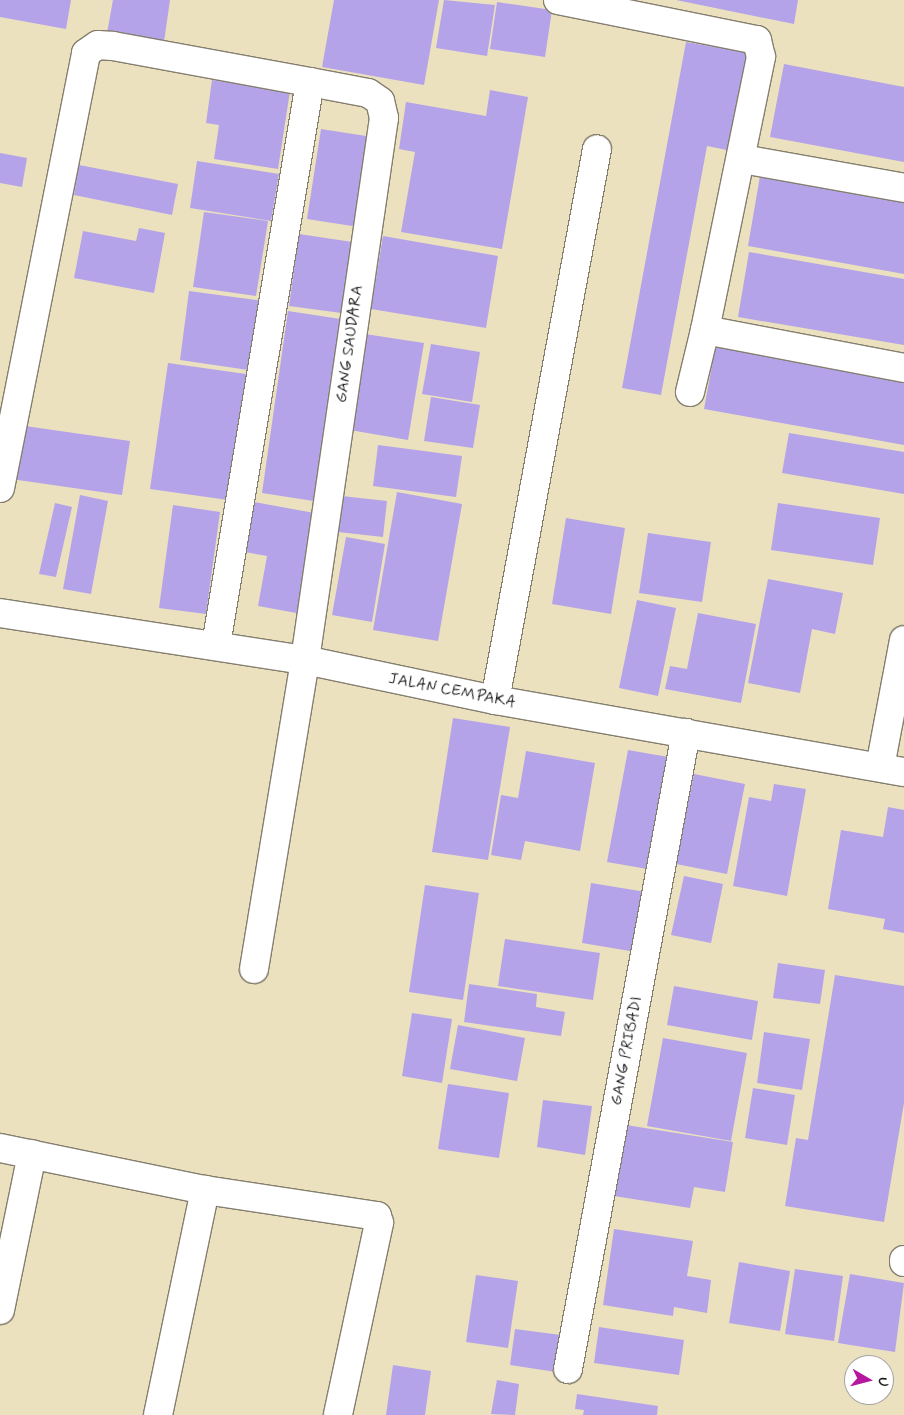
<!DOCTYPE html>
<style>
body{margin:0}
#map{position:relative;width:904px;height:1415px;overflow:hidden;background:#ebe1bf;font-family:Mynerve,sans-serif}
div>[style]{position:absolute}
.building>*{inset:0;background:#b5a3e9}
.roads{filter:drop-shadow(1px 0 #847e6e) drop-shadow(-1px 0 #847e6e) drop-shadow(0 1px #847e6e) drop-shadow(0 -1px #847e6e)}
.street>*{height:28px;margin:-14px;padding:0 14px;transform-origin:14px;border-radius:14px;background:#fff}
span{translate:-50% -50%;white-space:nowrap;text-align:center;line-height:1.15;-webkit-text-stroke:4.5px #fff;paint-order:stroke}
.street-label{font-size:16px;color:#1c1c1c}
.north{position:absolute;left:844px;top:1355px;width:50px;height:50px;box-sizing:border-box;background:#fff;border:1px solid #a4a4a4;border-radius:50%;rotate:98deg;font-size:14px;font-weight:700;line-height:20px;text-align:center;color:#1c1c1c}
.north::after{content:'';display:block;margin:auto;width:18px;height:22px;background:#b5179e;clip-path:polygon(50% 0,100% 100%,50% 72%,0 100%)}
</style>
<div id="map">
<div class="building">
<div style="clip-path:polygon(0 0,71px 0,66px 29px,0 17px)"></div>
<div style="clip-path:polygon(113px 0,170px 0,164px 42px,107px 33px)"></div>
<div style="clip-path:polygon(334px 0,439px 0,424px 85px,322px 67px)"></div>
<div style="clip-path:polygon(444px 0,495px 5px,487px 56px,436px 48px)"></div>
<div style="clip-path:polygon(676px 0,798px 0,794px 24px)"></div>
<div style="clip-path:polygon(497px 2px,552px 10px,545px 57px,490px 49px)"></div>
<div style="clip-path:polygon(686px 42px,750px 53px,732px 151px,707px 146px,661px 395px,622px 388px)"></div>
<div style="clip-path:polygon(784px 64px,904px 87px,904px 162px,770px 137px)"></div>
<div style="clip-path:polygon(212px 80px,290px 91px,278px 169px,214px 159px,219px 125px,206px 123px)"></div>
<div style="clip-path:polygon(490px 90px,528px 97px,502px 249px,401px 232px,415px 152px,399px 149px,406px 102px,486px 116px)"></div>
<div style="clip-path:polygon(321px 129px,379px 138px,365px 228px,307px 219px)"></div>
<div style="clip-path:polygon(0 153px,27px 158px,22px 187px,0 183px)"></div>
<div style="clip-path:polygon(197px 161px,279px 174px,271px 221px,190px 208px)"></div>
<div style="clip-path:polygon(79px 165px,178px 184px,172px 215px,74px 195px)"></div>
<div style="clip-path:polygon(760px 176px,904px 201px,904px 274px,748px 246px)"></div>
<div style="clip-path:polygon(204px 212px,268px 221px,256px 296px,193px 287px)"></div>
<div style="clip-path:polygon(139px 228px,165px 233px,154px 293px,74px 278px,83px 231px,136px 241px)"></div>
<div style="clip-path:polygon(299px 234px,359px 243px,349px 314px,289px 306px)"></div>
<div style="clip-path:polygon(383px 236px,498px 256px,486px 328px,371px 309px)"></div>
<div style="clip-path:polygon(749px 252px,904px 279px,904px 345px,738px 317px)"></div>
<div style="clip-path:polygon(189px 291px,264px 301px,255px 371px,180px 360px)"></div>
<div style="clip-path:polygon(288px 311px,347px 320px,320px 502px,262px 493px)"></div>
<div style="clip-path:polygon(365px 334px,424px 343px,408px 440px,350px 430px)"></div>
<div style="clip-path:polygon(431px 344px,480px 352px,472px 402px,422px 394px)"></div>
<div style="clip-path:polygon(716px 344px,904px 377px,904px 445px,704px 409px)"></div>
<div style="clip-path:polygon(168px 363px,253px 375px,235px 501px,150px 489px)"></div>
<div style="clip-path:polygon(431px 397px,480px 405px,473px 448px,424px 441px)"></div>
<div style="clip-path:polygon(18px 425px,130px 441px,122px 495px,11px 479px)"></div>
<div style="clip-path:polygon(789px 433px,904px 452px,904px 494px,782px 473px)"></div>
<div style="clip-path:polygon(378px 445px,462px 456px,456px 497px,373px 486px)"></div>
<div style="clip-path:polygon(397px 492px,462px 504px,438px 641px,373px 630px)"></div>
<div style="clip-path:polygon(80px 495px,108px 501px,91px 594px,63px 589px)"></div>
<div style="clip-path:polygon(342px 496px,387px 501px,383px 537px,338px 532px)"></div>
<div style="clip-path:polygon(254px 502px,320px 514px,302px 614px,258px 606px,267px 556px,245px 552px)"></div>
<div style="clip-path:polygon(55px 503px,72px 507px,56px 577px,39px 574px)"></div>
<div style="clip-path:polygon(778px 503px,880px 518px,873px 565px,771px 550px)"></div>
<div style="clip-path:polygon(173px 505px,220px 512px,206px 614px,159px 608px)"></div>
<div style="clip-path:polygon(566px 518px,625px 528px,611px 614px,552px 604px)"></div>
<div style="clip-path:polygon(648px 533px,711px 542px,702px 602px,639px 593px)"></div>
<div style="clip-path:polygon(346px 537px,385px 544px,372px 622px,332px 615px)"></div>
<div style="clip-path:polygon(768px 579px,843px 593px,835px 634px,812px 629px,800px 693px,748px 683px)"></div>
<div style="clip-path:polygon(637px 600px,676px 608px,658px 696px,619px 688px)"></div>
<div style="clip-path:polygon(698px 613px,756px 624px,741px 703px,665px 689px,670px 666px,687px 669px)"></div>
<div style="clip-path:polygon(453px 718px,510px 727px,488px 860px,432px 852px)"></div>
<div style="clip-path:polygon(628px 750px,674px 758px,653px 870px,607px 862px)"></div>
<div style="clip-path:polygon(526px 751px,595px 763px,580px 851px,525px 841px,521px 860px,491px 855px,501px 795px,518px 798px)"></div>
<div style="clip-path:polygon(694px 774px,745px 784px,727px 874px,676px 864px)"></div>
<div style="clip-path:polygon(774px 784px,806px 789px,787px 896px,733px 886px,749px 797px,771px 801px)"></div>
<div style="clip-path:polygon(888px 807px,904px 810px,904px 933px,883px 929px,885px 919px,828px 909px,841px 830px,883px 837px)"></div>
<div style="clip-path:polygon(684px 876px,723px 884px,711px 943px,671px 935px)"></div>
<div style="clip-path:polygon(591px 883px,646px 892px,636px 952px,582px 943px)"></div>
<div style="clip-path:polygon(425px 885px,479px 893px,463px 1000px,409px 992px)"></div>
<div style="clip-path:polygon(505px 939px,600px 953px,593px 1000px,498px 986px)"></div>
<div style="clip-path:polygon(778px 963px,825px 970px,820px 1004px,773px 998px)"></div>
<div style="clip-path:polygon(835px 975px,904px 986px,904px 1103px,884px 1222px,785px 1206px,796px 1138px,808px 1140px)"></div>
<div style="clip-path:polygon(469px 984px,537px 994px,536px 1007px,565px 1012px,561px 1036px,464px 1022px)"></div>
<div style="clip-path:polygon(674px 986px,758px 1001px,752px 1040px,667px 1025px)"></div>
<div style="clip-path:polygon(412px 1013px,452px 1019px,442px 1083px,402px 1076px)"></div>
<div style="clip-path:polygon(458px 1025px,525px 1038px,517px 1081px,450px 1069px)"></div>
<div style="clip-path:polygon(764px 1032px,810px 1039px,802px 1090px,757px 1083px)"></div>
<div style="clip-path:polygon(663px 1038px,747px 1053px,731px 1141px,647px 1126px)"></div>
<div style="clip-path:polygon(448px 1084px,509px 1093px,499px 1158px,438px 1149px)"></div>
<div style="clip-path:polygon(753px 1088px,795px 1095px,787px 1145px,745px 1138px)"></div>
<div style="clip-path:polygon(543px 1100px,592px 1106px,585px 1155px,537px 1147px)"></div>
<div style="clip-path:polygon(626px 1125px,733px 1142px,725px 1192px,694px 1187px,690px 1208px,614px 1196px)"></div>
<div style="clip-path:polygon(614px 1229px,693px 1241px,687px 1276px,711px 1280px,707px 1313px,674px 1307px,673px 1316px,603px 1305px)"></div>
<div style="clip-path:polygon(739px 1262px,790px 1271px,780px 1331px,729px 1323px)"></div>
<div style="clip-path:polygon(795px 1269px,843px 1276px,834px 1341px,785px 1334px)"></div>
<div style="clip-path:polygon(850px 1274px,904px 1283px,895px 1352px,838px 1343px)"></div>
<div style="clip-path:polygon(476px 1275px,518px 1281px,508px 1348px,466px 1342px)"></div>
<div style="clip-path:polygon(599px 1327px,684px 1340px,679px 1375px,594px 1363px)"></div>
<div style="clip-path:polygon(515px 1329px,561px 1335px,556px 1372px,510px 1365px)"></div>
<div style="clip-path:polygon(393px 1365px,431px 1371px,425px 1415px,386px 1415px)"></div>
<div style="clip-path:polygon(497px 1380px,519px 1384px,515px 1415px,491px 1414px)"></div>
<div style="clip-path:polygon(577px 1394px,658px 1406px,657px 1415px,583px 1415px,584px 1410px,575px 1409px)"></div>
</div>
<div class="roads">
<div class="street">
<div style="left:558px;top:0;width:203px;rotate:11.4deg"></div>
<div style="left:757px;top:40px;width:17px;rotate:77deg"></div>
<div style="left:761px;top:57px;width:279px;rotate:101.6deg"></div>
<div style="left:705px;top:330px;width:203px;rotate:10.8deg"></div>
<div style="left:742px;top:159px;width:165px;rotate:10.1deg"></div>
<div style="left:690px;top:392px;width:64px;rotate:-76.4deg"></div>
<div style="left:0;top:488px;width:443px;rotate:-78.8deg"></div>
<div style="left:86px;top:53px;width:14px;rotate:-34deg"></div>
<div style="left:98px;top:45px;width:15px;rotate:4deg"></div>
<div style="left:113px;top:46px;width:200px;rotate:10.4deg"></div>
<div style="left:310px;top:82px;width:571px;rotate:99.48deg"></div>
<div style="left:0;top:613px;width:309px;rotate:8.8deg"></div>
<div style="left:305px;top:660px;width:194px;rotate:11.9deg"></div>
<div style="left:495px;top:700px;width:415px;rotate:10deg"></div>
<div style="left:495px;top:700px;width:560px;rotate:-79.51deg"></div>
<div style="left:880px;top:767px;width:129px;rotate:-79.3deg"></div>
<div style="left:254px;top:969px;width:313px;rotate:-80.6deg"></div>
<div style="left:305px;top:660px;width:548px;rotate:-81.71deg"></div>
<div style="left:384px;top:118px;width:17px;rotate:-103deg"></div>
<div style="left:380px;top:101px;width:14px;rotate:-146deg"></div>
<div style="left:368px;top:93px;width:59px;rotate:-169.3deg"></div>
<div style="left:0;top:1148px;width:209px;rotate:11.6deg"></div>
<div style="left:205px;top:1190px;width:174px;rotate:8.6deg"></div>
<div style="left:377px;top:1216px;width:7px;rotate:74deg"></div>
<div style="left:379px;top:1223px;width:196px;rotate:102.1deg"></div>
<div style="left:904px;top:1262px;width:2px;rotate:-90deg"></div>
<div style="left:0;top:1310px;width:159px;rotate:-78.4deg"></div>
<div style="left:568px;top:1369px;width:647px;rotate:-79.49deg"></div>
<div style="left:158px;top:1415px;width:230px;rotate:-78.2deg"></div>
</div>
</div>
<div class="street-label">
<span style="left:350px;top:344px;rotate:-82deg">GANG SAUDARA</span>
<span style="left:452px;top:691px;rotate:11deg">JALAN CEMPAKA</span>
<span style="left:627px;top:1051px;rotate:-79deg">GANG PRIBADI</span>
</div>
<div class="north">U</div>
</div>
